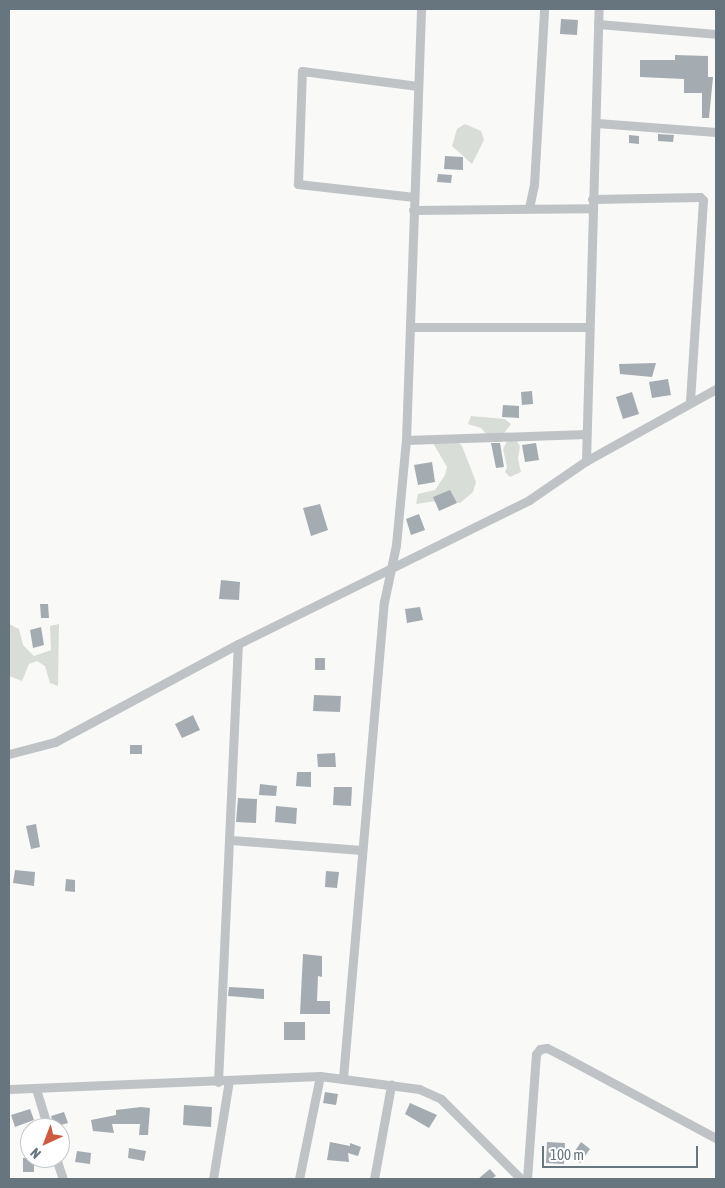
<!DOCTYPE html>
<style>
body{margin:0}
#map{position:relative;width:725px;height:1188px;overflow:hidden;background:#f9f9f7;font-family:"Asap Condensed",sans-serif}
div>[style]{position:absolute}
.green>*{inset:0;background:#d9ddd7}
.building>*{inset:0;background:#a4acb1}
.street>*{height:9px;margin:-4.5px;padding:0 4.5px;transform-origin:4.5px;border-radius:4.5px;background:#bfc3c6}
span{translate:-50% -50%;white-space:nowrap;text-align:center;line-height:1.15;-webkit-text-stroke:5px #fff;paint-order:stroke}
.frame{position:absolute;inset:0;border:10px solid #67767e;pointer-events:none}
.north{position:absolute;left:20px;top:1118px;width:50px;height:50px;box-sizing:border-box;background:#fff;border:1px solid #c2c8cb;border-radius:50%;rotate:223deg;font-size:14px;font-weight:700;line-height:20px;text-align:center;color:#67767e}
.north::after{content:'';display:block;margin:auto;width:18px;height:22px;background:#d05a40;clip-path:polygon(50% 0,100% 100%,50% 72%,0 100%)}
.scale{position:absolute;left:542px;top:1146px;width:156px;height:22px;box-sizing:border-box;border:2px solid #67767e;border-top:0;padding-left:6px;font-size:15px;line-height:18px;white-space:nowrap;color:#67767e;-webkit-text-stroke:4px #fff;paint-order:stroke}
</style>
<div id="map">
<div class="green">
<div style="clip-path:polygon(465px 124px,481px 131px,484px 140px,472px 164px,452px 146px,457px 129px)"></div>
<div style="clip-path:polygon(471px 416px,505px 419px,511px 424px,501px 437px,487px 435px,481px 428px,468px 424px)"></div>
<div style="clip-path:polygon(515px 439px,520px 446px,518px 459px,521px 472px,510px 477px,505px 472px,507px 467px,503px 449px,507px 441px)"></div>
<div style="clip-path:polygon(456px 440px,462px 446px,476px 482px,473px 492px,460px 503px,443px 500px,416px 504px,418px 494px,435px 490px,445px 475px,447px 467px,433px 443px)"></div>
<div style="clip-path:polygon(9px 624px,19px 629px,23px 645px,34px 656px,51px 650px,50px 626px,59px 624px,58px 686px,50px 683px,45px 666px,37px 661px,29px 664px,22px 681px,9px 676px)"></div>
</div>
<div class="building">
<div style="clip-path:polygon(561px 19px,578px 20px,577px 35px,560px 34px)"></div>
<div style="clip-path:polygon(675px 55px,708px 56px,708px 77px,713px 77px,709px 118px,702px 118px,702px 93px,684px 93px,684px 79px,640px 77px,640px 60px,675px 60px)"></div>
<div style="clip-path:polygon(658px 134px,674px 135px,673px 142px,658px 141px)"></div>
<div style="clip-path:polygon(629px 135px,639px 136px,639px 144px,629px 143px)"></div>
<div style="clip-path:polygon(445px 156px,463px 157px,463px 170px,444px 169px)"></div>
<div style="clip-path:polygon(438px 174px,452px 175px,451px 183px,437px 182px)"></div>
<div style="clip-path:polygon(656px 363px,652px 377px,620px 374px,619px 364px)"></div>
<div style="clip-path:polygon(668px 379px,671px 395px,652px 398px,649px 382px)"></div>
<div style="clip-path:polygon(532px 391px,533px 404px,522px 405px,521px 392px)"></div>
<div style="clip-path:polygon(632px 392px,639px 414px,623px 419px,616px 397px)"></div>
<div style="clip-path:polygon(503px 405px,519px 406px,519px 418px,502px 417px)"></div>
<div style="clip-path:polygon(491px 443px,500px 443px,504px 467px,496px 468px)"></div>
<div style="clip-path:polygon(536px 443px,539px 460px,525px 462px,522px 445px)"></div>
<div style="clip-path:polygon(432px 462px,435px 482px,418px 485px,414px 465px)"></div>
<div style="clip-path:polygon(450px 490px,457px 503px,439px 511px,433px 497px)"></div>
<div style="clip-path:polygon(320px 504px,328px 530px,311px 536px,303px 508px)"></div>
<div style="clip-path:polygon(419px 514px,425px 530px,411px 535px,406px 519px)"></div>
<div style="clip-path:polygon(221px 580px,240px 582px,239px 600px,219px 599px)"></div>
<div style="clip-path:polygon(40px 604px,48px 604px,49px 618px,41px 618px)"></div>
<div style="clip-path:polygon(420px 607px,423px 620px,407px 623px,405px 609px)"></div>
<div style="clip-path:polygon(41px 627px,44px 645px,33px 648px,30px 630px)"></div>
<div style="clip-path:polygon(315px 658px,325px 658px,325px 670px,315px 670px)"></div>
<div style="clip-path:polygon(314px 695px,341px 696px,340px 712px,313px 711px)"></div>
<div style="clip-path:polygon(193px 715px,200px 730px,182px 738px,175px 724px)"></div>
<div style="clip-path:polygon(130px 745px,142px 745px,142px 754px,130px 754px)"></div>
<div style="clip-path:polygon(335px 753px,336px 767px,318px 767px,317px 754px)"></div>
<div style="clip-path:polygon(297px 772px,311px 772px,311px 787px,296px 786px)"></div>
<div style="clip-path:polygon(260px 784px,277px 786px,276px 796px,259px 795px)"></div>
<div style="clip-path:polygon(334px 787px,352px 787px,351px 806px,333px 805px)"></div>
<div style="clip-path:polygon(238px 798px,257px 799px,256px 823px,236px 822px)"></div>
<div style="clip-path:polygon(276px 806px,297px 808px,296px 824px,275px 822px)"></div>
<div style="clip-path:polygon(36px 824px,40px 847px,31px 849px,26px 826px)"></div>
<div style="clip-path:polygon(15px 870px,35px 872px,34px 886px,13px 883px)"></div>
<div style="clip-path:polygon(326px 871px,339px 872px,337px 888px,325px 887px)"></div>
<div style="clip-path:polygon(66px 879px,75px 880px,75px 892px,65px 891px)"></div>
<div style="clip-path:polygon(303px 954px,322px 956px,322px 977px,318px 976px,317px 1001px,330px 1001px,330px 1014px,300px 1014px)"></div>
<div style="clip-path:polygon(229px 987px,264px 989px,264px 999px,228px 996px)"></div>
<div style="clip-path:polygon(284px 1022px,305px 1022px,305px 1040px,284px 1040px)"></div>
<div style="clip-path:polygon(325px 1092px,338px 1094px,336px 1105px,323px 1103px)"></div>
<div style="clip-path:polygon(410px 1103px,437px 1115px,429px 1128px,405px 1114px)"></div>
<div style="clip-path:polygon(184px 1105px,212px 1107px,211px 1127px,183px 1125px)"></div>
<div style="clip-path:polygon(141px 1107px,150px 1108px,148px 1135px,139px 1135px,140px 1124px,112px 1124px,114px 1133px,93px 1131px,91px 1120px,116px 1115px,116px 1110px)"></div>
<div style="clip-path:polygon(30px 1109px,34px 1120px,15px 1127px,11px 1115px)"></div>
<div style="clip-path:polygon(64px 1112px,68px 1123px,54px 1127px,51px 1116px)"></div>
<div style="clip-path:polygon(330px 1142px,350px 1146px,350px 1143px,361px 1147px,358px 1156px,348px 1153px,349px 1162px,327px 1160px)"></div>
<div style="clip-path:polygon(547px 1142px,565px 1143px,564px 1164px,546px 1163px)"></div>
<div style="clip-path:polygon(581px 1142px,590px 1149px,580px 1163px,571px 1157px)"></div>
<div style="clip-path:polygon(129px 1148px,146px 1151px,144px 1161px,128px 1158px)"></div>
<div style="clip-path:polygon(77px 1151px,91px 1153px,90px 1164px,75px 1162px)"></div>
<div style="clip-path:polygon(23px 1158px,34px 1158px,34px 1172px,23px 1172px)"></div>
<div style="clip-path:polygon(490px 1169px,496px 1176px,491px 1179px,478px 1179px)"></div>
</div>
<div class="street">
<div style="left:598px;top:24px;width:118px;rotate:4.8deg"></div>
<div style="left:597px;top:123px;width:119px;rotate:4.3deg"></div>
<div style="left:414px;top:197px;width:117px;rotate:-173.6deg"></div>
<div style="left:298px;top:184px;width:113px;rotate:-88deg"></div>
<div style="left:302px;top:71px;width:117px;rotate:7.4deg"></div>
<div style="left:592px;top:199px;width:108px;rotate:-1.1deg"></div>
<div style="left:700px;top:197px;width:4px;rotate:45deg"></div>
<div style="left:703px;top:200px;width:201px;rotate:93.7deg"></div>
<div style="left:529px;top:208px;width:24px;rotate:-78deg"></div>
<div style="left:534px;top:185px;width:176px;rotate:-86.7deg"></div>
<div style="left:413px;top:210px;width:178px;rotate:-0.6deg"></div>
<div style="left:410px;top:327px;width:179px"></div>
<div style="left:406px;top:440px;width:180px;rotate:-1.9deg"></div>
<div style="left:586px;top:461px;width:452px;rotate:-88.4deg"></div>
<div style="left:9px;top:754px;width:48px;rotate:-14.6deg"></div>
<div style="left:55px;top:742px;width:208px;rotate:-28.2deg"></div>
<div style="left:238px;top:644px;width:325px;rotate:-26.3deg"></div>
<div style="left:529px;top:500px;width:69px;rotate:-34.4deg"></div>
<div style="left:586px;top:461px;width:149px;rotate:-29deg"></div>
<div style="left:231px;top:840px;width:131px;rotate:4.4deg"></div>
<div style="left:343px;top:1078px;width:478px;rotate:-85.1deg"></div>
<div style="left:384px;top:602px;width:58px;rotate:-78.1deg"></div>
<div style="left:396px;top:545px;width:105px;rotate:-84.6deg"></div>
<div style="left:406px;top:440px;width:431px;rotate:-88deg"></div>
<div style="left:218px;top:1082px;width:438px;rotate:-87.4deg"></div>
<div style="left:9px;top:1089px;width:311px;rotate:-2.4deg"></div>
<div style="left:320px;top:1076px;width:100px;rotate:7.5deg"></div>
<div style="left:419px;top:1089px;width:24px;rotate:24deg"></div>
<div style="left:441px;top:1099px;width:113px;rotate:45deg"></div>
<div style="left:36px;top:1089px;width:41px;rotate:72.9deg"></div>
<div style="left:56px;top:1158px;width:22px;rotate:72deg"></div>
<div style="left:213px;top:1179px;width:100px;rotate:-80.8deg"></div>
<div style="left:299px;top:1179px;width:105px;rotate:-78.5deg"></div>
<div style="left:374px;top:1179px;width:96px;rotate:-79.7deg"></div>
<div style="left:527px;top:1179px;width:125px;rotate:-85.9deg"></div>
<div style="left:536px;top:1054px;width:6px;rotate:-51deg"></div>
<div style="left:540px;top:1049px;width:7px;rotate:-8deg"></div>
<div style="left:547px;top:1048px;width:16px;rotate:27deg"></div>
<div style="left:561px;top:1055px;width:176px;rotate:28.2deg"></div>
</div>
<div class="frame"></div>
<div class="north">N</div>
<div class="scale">100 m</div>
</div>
